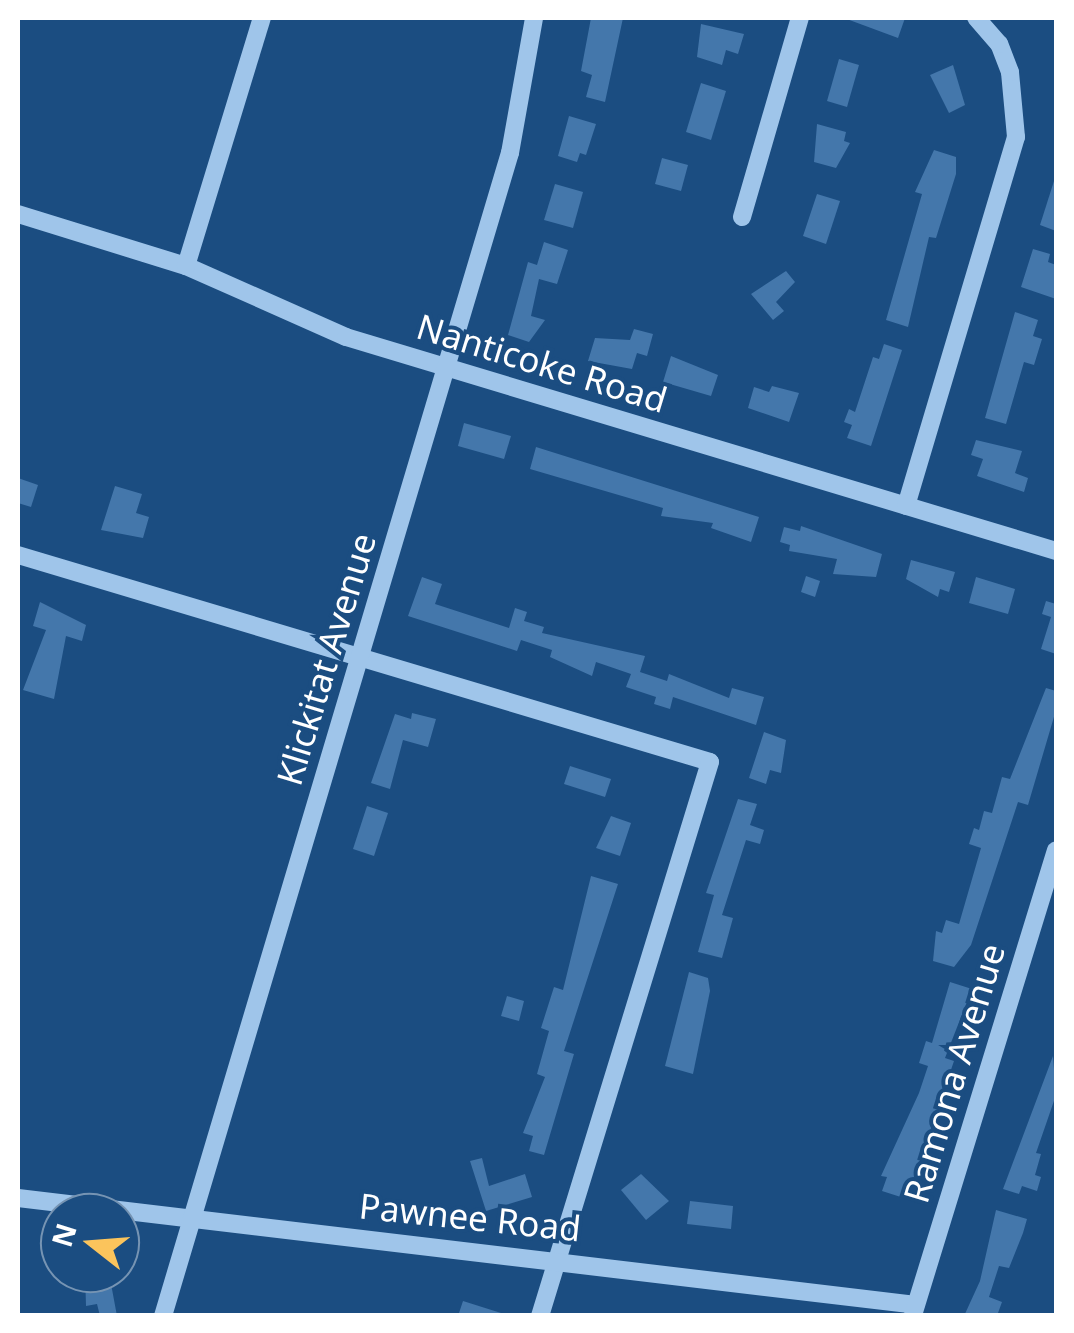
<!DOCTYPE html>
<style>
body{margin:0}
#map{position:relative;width:1074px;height:1333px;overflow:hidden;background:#1b4d81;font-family:"Noto Sans",sans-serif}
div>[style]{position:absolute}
.building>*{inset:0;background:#4477ab}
.minor>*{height:18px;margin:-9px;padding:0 9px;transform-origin:9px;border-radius:9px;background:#9fc5ea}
span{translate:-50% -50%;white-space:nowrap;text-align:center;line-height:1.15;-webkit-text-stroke:8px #1b4d81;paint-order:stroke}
.street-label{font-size:35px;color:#fff}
.frame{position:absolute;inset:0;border:20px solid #fff;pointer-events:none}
.north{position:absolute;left:40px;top:1193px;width:100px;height:100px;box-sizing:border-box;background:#1b4d81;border:2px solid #7694b3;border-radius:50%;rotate:287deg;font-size:28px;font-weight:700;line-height:40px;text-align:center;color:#fff}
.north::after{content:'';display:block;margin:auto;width:35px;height:45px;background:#fbc45c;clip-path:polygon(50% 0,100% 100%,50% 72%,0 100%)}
</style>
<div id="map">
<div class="building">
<div style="clip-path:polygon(591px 18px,623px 18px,605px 102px,586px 97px,592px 75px,581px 71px)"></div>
<div style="clip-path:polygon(844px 18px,905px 18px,898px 38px)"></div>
<div style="clip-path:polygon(701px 24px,744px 34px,738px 54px,726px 50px,722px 65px,697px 57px)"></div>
<div style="clip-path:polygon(839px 59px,859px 65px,847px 107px,827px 101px)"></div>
<div style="clip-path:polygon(953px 65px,965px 105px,949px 113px,930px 75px)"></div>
<div style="clip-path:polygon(701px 83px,726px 91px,711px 140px,686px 132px)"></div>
<div style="clip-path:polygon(569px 116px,596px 124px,586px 155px,580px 153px,577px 162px,558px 156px)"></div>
<div style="clip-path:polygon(817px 124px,846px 132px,844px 141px,850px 143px,836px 168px,814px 162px)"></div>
<div style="clip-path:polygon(934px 150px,956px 157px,956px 174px,936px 238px,929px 237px,908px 327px,886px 320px,922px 194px,915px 192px)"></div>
<div style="clip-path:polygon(662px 158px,688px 165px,681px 191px,655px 184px)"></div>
<div style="clip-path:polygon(1054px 181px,1056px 182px,1056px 231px,1040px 225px)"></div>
<div style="clip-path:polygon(555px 184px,583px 192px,573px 228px,544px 220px)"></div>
<div style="clip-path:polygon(817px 194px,840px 201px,826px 244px,803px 236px)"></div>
<div style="clip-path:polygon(544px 242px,568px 250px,557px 284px,539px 279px,531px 316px,545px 320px,529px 342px,508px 335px,528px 262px,537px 265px)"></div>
<div style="clip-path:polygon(1033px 249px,1050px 254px,1048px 262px,1056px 265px,1056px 299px,1021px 287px)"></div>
<div style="clip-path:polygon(786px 271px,795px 282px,776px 302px,784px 311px,773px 320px,751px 294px)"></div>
<div style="clip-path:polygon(1015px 312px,1038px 320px,1033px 336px,1042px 339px,1034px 365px,1024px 362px,1006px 424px,985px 418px)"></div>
<div style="clip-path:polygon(634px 329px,653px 334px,647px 356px,637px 353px,632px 369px,588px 361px,595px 338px,630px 340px)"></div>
<div style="clip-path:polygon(884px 344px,902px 350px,871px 446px,847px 438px,852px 425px,844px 422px,849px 409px,855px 412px,873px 357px,879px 359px)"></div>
<div style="clip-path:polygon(671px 356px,718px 375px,711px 396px,663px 382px)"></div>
<div style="clip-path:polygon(772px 386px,799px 393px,789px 422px,748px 408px,754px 387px,769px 392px)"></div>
<div style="clip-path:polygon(464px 423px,511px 436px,504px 459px,458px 446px)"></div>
<div style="clip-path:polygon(976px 440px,1022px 451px,1015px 473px,1028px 478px,1024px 492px,977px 476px,983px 459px,971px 455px)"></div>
<div style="clip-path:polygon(536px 447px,759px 517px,751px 542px,711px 528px,713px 523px,661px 516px,663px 508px,530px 469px)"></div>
<div style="clip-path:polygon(18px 478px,38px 485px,31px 507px,18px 503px)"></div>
<div style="clip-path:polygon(115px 486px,142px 494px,136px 513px,149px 517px,143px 538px,101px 530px)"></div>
<div style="clip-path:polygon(801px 526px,882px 554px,876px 577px,833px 574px,837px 559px,789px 551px,790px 545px,780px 542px,784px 527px,800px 531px)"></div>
<div style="clip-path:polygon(911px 560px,955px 572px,949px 592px,940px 589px,938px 597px,906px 579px)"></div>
<div style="clip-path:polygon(806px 576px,820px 581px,815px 597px,801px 592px)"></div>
<div style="clip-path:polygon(422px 577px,442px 584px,435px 604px,509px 628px,515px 608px,527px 612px,524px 621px,544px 627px,542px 633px,645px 656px,640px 672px,667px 681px,669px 674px,729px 698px,732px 688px,764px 697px,756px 725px,673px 697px,670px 709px,654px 704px,656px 697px,626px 687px,631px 674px,596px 662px,592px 676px,550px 657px,552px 650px,521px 640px,517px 651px,408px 616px)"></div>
<div style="clip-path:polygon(976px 577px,1015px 589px,1008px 614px,969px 603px)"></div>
<div style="clip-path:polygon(1046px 601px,1056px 604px,1056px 654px,1041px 649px,1051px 617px,1042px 614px)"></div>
<div style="clip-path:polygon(40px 602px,86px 625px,82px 641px,66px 636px,54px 699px,23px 690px,46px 630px,33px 626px)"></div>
<div style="clip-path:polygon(1046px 688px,1056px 691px,1056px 710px,1028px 805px,1018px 802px,971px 945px,954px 967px,933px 961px,936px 931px,942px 933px,946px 920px,959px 924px,981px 848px,969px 844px,974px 828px,979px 830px,984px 811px,992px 813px,1002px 777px,1010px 779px)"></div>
<div style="clip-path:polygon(412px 713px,436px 719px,428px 747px,403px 740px,390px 789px,371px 783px,395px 714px,411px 719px)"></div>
<div style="clip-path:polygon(764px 732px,786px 740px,781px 773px,770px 770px,766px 784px,749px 778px)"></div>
<div style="clip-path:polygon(570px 766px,611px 779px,605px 797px,564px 784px)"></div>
<div style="clip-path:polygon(738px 799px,757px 804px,750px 825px,764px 830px,760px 844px,746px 840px,722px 915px,733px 918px,722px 958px,698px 952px,714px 895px,706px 893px)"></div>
<div style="clip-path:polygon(367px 806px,388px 813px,374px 856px,353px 849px)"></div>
<div style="clip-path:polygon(611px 816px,631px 823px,620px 856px,596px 848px)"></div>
<div style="clip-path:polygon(591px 876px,618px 884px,564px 1051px,574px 1054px,544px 1155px,529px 1151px,533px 1136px,523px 1133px,545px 1077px,537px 1074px,549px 1031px,541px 1028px,554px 987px,563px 990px)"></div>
<div style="clip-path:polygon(689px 972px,708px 978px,710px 991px,693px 1074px,665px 1066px)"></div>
<div style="clip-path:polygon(950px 982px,972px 989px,945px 1058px,954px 1061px,907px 1199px,882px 1191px,887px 1177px,881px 1176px,919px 1093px,928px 1066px,919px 1063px,926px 1041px,932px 1043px)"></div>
<div style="clip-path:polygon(507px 996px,524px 1001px,519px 1021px,501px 1016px)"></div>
<div style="clip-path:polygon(1053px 1056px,1056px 1095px,1036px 1153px,1041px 1154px,1035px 1175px,1041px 1177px,1037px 1191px,1022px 1186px,1019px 1194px,1003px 1189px)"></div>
<div style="clip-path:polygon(482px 1158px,489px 1186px,525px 1174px,532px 1197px,486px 1211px,470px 1161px)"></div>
<div style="clip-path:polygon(641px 1174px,669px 1201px,646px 1220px,621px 1190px)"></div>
<div style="clip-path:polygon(690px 1201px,733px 1206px,731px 1229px,687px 1224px)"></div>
<div style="clip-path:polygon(996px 1210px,1027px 1219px,1023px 1233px,1009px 1268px,999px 1266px,989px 1297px,1002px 1302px,998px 1313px,964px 1316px,980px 1281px)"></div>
<div style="clip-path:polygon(85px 1273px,109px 1273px,117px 1316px,100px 1316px,97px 1304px,86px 1306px)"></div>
<div style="clip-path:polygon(463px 1301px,501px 1313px,501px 1316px,458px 1316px)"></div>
</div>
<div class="minor">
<div style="left:18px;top:214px;width:176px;rotate:17.2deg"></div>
<div style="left:186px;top:266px;width:175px;rotate:23.9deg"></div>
<div style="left:346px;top:337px;width:742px;rotate:16.77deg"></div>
<div style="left:742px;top:217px;width:207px;rotate:-73.8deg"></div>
<div style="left:186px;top:266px;width:259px;rotate:-73deg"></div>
<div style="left:906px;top:506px;width:385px;rotate:-73.4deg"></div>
<div style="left:1016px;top:137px;width:65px;rotate:-95.3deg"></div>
<div style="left:1010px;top:72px;width:30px;rotate:-111deg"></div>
<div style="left:999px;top:44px;width:35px;rotate:-131deg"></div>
<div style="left:18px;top:555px;width:722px;rotate:16.65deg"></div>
<div style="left:710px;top:762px;width:579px;rotate:107.06deg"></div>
<div style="left:18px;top:1198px;width:904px;rotate:6.79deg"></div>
<div style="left:913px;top:1315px;width:486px;rotate:-72.9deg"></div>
<div style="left:163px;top:1316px;width:1214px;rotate:-73.39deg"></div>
<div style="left:510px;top:153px;width:137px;rotate:-79.9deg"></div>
</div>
<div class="street-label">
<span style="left:542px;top:363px;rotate:17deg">Nanticoke Road</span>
<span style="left:326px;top:659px;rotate:-73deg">Klickitat Avenue</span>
<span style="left:954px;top:1073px;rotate:-73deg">Ramona Avenue</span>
<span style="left:470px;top:1217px;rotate:6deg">Pawnee Road</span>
</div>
<div class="frame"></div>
<div class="north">N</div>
</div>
